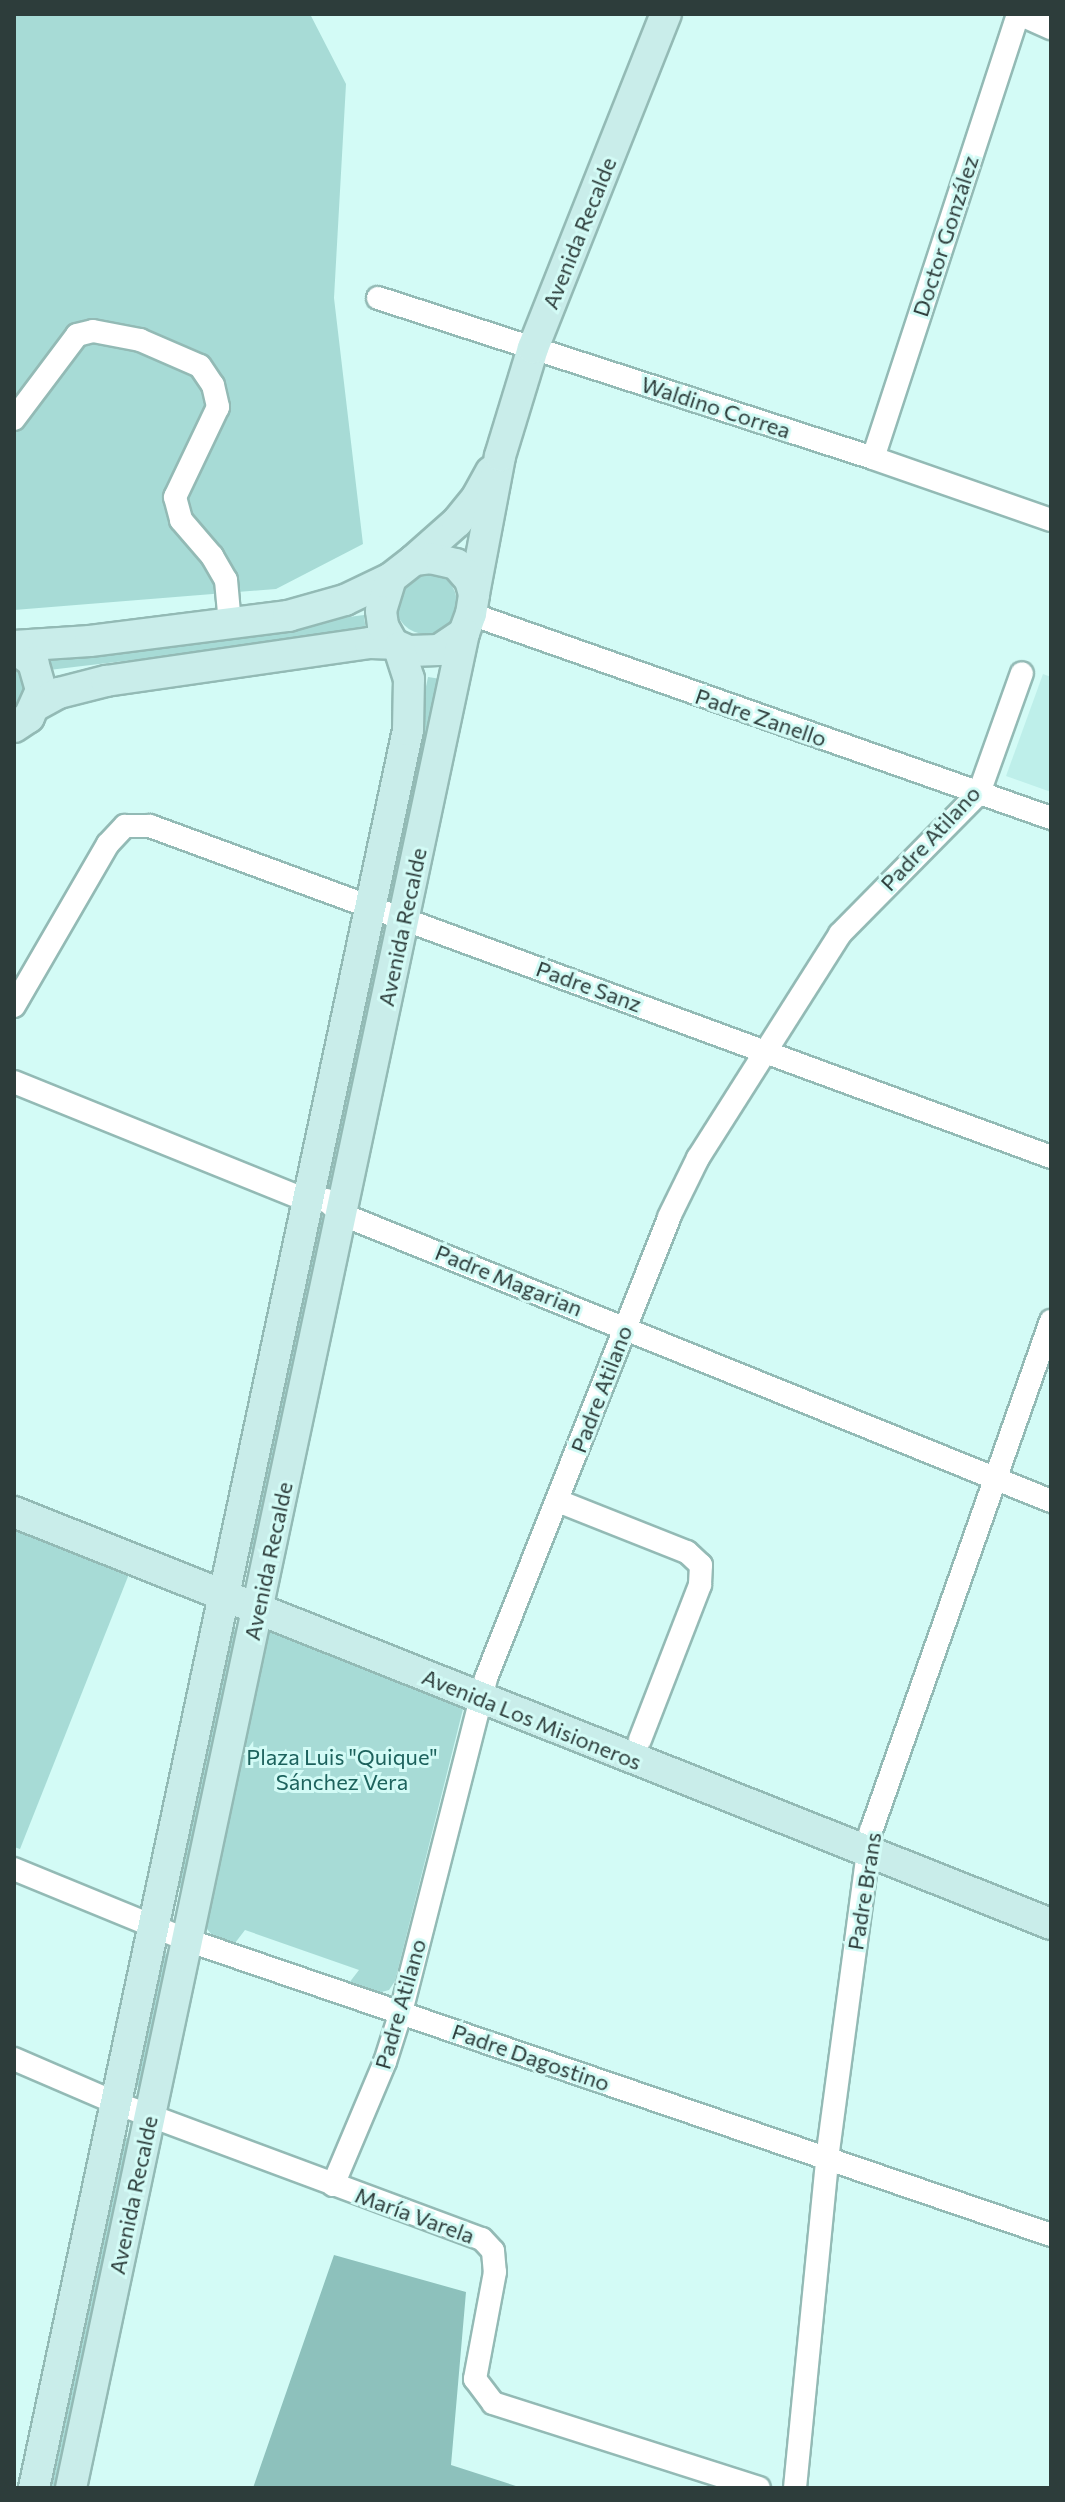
<!DOCTYPE html>
<meta charset="utf-8">
<style>
body{margin:0}
#map{position:relative;width:1065px;height:2502px;overflow:hidden;background:#d3fbf6;font-family:Commissioner,sans-serif}
div>[style]{position:absolute}
.built>*{inset:0;background:#beefea}
.green>*{inset:0;background:#a7dbd6}
.round{border-radius:50%}
.forest>*{inset:0;background:#8dc1bc}
.roads{filter:drop-shadow(2px 0 #93bab5) drop-shadow(-2px 0 #93bab5) drop-shadow(0 2px #93bab5) drop-shadow(0 -2px #93bab5)}
.street>*{height:22px;margin:-11px;padding:0 11px;transform-origin:11px;border-radius:11px;background:#fff}
.secondary>*{height:30px;margin:-15px;padding:0 15px;transform-origin:15px;border-radius:15px;background:#c9edea}
span{translate:-50% -50%;white-space:nowrap;text-align:center;line-height:1.15;-webkit-text-stroke:6px #d3fbf6;paint-order:stroke}
.street-label{font-size:22px;color:#2d3d3b}
.park-label{font-size:22px;color:#1d625d}
.frame{position:absolute;inset:0;border:16px solid #2d3d3b;pointer-events:none}
</style>
<div id="map">
<div class="built">
<div style="clip-path:polygon(1043px 674px,1051px 677px,1051px 792px,1006px 776px)"></div>
</div>
<div class="green">
<div style="clip-path:polygon(14px 14px,310px 14px,346px 84px,334px 298px,363px 544px,276px 589px,14px 610px)"></div>
<div class="round" style="left:395px;top:572px;width:62px;height:62px"></div>
<div style="clip-path:polygon(364px 615px,366px 632px,49px 670px,48px 656px)"></div>
<div style="clip-path:polygon(14px 667px,24px 683px,25px 692px,14px 712px)"></div>
<div style="clip-path:polygon(428px 677px,441px 679px,394px 900px,383px 893px)"></div>
<div style="clip-path:polygon(375px 934px,387px 936px,334px 1189px,323px 1185px)"></div>
<div style="clip-path:polygon(327px 1210px,260px 1553px,246px 1549px,316px 1211px)"></div>
<div style="clip-path:polygon(14px 1528px,129px 1574px,20px 1849px,14px 1847px)"></div>
<div style="clip-path:polygon(229px 1628px,241px 1631px,185px 1890px,173px 1885px)"></div>
<div style="clip-path:polygon(281px 1629px,456px 1698px,463px 1709px,395px 1981px,389px 1990px,378px 1993px,349px 1983px,359px 1970px,245px 1930px,235px 1943px,212px 1935px,207px 1929px,205px 1919px,262px 1644px,269px 1633px)"></div>
<div style="clip-path:polygon(161px 1950px,171px 1957px,142px 2089px,132px 2084px)"></div>
<div style="clip-path:polygon(120px 2137px,133px 2139px,58px 2488px,45px 2488px)"></div>
</div>
<div class="forest">
<div style="clip-path:polygon(334px 2255px,466px 2292px,451px 2465px,522px 2488px,253px 2488px)"></div>
</div>
<div class="roads">
<div class="street">
<div style="left:1019px;top:14px;width:35px;rotate:24deg"></div>
<div style="left:378px;top:298px;width:520px;rotate:17.91deg"></div>
<div style="left:873px;top:458px;width:188px;rotate:19.2deg"></div>
<div style="left:14px;top:419px;width:105px;rotate:-53.1deg"></div>
<div style="left:77px;top:335px;width:16px;rotate:-14deg"></div>
<div style="left:93px;top:331px;width:48px;rotate:10.8deg"></div>
<div style="left:140px;top:340px;width:65px;rotate:23.4deg"></div>
<div style="left:200px;top:366px;width:23px;rotate:56deg"></div>
<div style="left:213px;top:385px;width:23px;rotate:77deg"></div>
<div style="left:218px;top:407px;width:100px;rotate:115.5deg"></div>
<div style="left:175px;top:497px;width:24px;rotate:75deg"></div>
<div style="left:181px;top:520px;width:48px;rotate:49.3deg"></div>
<div style="left:212px;top:556px;width:28px;rotate:60deg"></div>
<div style="left:226px;top:580px;width:44px;rotate:84.8deg"></div>
<div style="left:873px;top:458px;width:467px;rotate:-71.9deg"></div>
<div style="left:471px;top:614px;width:615px;rotate:19.38deg"></div>
<div style="left:14px;top:1006px;width:187px;rotate:-59.9deg"></div>
<div style="left:108px;top:844px;width:25px;rotate:-47deg"></div>
<div style="left:125px;top:826px;width:25px"></div>
<div style="left:150px;top:826px;width:960px;rotate:20.17deg"></div>
<div style="left:14px;top:1082px;width:317px;rotate:22deg"></div>
<div style="left:308px;top:1201px;width:18px;rotate:-3deg"></div>
<div style="left:326px;top:1200px;width:21px;rotate:43deg"></div>
<div style="left:341px;top:1214px;width:766px;rotate:22.01deg"></div>
<div style="left:558px;top:1501px;width:139px;rotate:21.6deg"></div>
<div style="left:687px;top:1552px;width:19px;rotate:43deg"></div>
<div style="left:701px;top:1565px;width:20px;rotate:93deg"></div>
<div style="left:700px;top:1585px;width:166px;rotate:111.2deg"></div>
<div style="left:14px;top:1869px;width:187px;rotate:22.3deg"></div>
<div style="left:187px;top:1940px;width:913px;rotate:18.85deg"></div>
<div style="left:14px;top:2059px;width:111px;rotate:23.3deg"></div>
<div style="left:116px;top:2103px;width:390px;rotate:20.4deg"></div>
<div style="left:482px;top:2239px;width:16px;rotate:47deg"></div>
<div style="left:493px;top:2251px;width:21px;rotate:85deg"></div>
<div style="left:495px;top:2272px;width:109px;rotate:100.6deg"></div>
<div style="left:475px;top:2379px;width:30px;rotate:53deg"></div>
<div style="left:493px;top:2403px;width:279px;rotate:17.7deg"></div>
<div style="left:333px;top:2185px;width:134px;rotate:-67.1deg"></div>
<div style="left:385px;top:2062px;width:52px;rotate:-72.3deg"></div>
<div style="left:401px;top:2012px;width:345px;rotate:-75.7deg"></div>
<div style="left:486px;top:1678px;width:496px;rotate:-68.3deg"></div>
<div style="left:669px;top:1217px;width:66px;rotate:-63.8deg"></div>
<div style="left:698px;top:1158px;width:265px;rotate:-57.6deg"></div>
<div style="left:840px;top:934px;width:198px;rotate:-45.4deg"></div>
<div style="left:979px;top:793px;width:127px;rotate:-70.3deg"></div>
<div style="left:795px;top:2488px;width:331px;rotate:-84.4deg"></div>
<div style="left:827px;top:2159px;width:331px;rotate:-82.4deg"></div>
<div style="left:871px;top:1831px;width:541px;rotate:-70.56deg"></div>
</div>
<div class="secondary">
<div style="left:414px;top:560px;width:57px;rotate:-41.5deg"></div>
<div style="left:457px;top:522px;width:32px;rotate:-51deg"></div>
<div style="left:477px;top:497px;width:29px;rotate:-61deg"></div>
<div style="left:474px;top:594px;width:140px;rotate:-79.3deg"></div>
<div style="left:500px;top:456px;width:113px;rotate:-73deg"></div>
<div style="left:533px;top:348px;width:360px;rotate:-68.3deg"></div>
<div style="left:14px;top:646px;width:76px;rotate:-3.8deg"></div>
<div style="left:90px;top:641px;width:200px;rotate:-7.2deg"></div>
<div style="left:288px;top:616px;width:59px;rotate:-15.7deg"></div>
<div style="left:345px;top:600px;width:51px;rotate:-25.6deg"></div>
<div style="left:14px;top:648px;width:24px;rotate:36deg"></div>
<div style="left:33px;top:662px;width:29px;rotate:74deg"></div>
<div style="left:41px;top:690px;width:30px;rotate:114deg"></div>
<div style="left:29px;top:717px;width:18px;rotate:146deg"></div>
<div style="left:37px;top:705px;width:25px;rotate:-29deg"></div>
<div style="left:59px;top:693px;width:49px;rotate:-14.3deg"></div>
<div style="left:106px;top:681px;width:267px;rotate:-8.2deg"></div>
<div style="left:370px;top:643px;width:23px;rotate:2deg"></div>
<div style="left:393px;top:644px;width:17px;rotate:24deg"></div>
<div style="left:409px;top:651px;width:30px;rotate:-2deg"></div>
<div style="left:439px;top:650px;width:30px;rotate:-34deg"></div>
<div style="left:464px;top:633px;width:20px;rotate:-70deg"></div>
<div style="left:471px;top:614px;width:20px;rotate:-81deg"></div>
<div style="left:474px;top:594px;width:15px;rotate:-106deg"></div>
<div style="left:470px;top:580px;width:21px;rotate:-131deg"></div>
<div style="left:456px;top:564px;width:26px;rotate:-167deg"></div>
<div style="left:431px;top:558px;width:17px;rotate:173deg"></div>
<div style="left:414px;top:560px;width:29px;rotate:142deg"></div>
<div style="left:391px;top:578px;width:34px;rotate:107deg"></div>
<div style="left:381px;top:611px;width:15px;rotate:82deg"></div>
<div style="left:383px;top:626px;width:21px;rotate:61deg"></div>
<div style="left:14px;top:1512px;width:1116px;rotate:21.67deg"></div>
<div style="left:34px;top:2488px;width:1797px;rotate:-77.99deg"></div>
<div style="left:408px;top:730px;width:51px;rotate:-88.9deg"></div>
<div style="left:409px;top:679px;width:33px;rotate:-108deg"></div>
<div style="left:71px;top:2488px;width:1896px;rotate:-78.04deg"></div>
</div>
</div>
<div class="street-label">
<span style="left:579px;top:233px;rotate:-68deg">Avenida Recalde</span>
<span style="left:945px;top:236px;rotate:-72deg">Doctor González</span>
<span style="left:716px;top:407px;rotate:18deg">Waldino Correa</span>
<span style="left:761px;top:717px;rotate:19deg">Padre Zanello</span>
<span style="left:930px;top:838px;rotate:-47deg">Padre Atilano</span>
<span style="left:402px;top:927px;rotate:-78deg">Avenida Recalde</span>
<span style="left:589px;top:986px;rotate:20deg">Padre Sanz</span>
<span style="left:509px;top:1280px;rotate:22deg">Padre Magarian</span>
<span style="left:601px;top:1389px;rotate:-69deg">Padre Atilano</span>
<span style="left:268px;top:1561px;rotate:-78deg">Avenida Recalde</span>
<span style="left:532px;top:1719px;rotate:22deg">Avenida Los Misioneros</span>
<span style="left:864px;top:1891px;rotate:-81deg">Padre Brans</span>
<span style="left:400px;top:2004px;rotate:-74deg">Padre Atilano</span>
<span style="left:531px;top:2057px;rotate:19deg">Padre Dagostino</span>
<span style="left:133px;top:2195px;rotate:-78deg">Avenida Recalde</span>
<span style="left:415px;top:2215px;rotate:20deg">María Varela</span>
</div>
<div class="park-label">
<span style="left:342px;top:1769px">Plaza Luis "Quique"<br>Sánchez Vera</span>
</div>
<div class="frame"></div>
</div>
